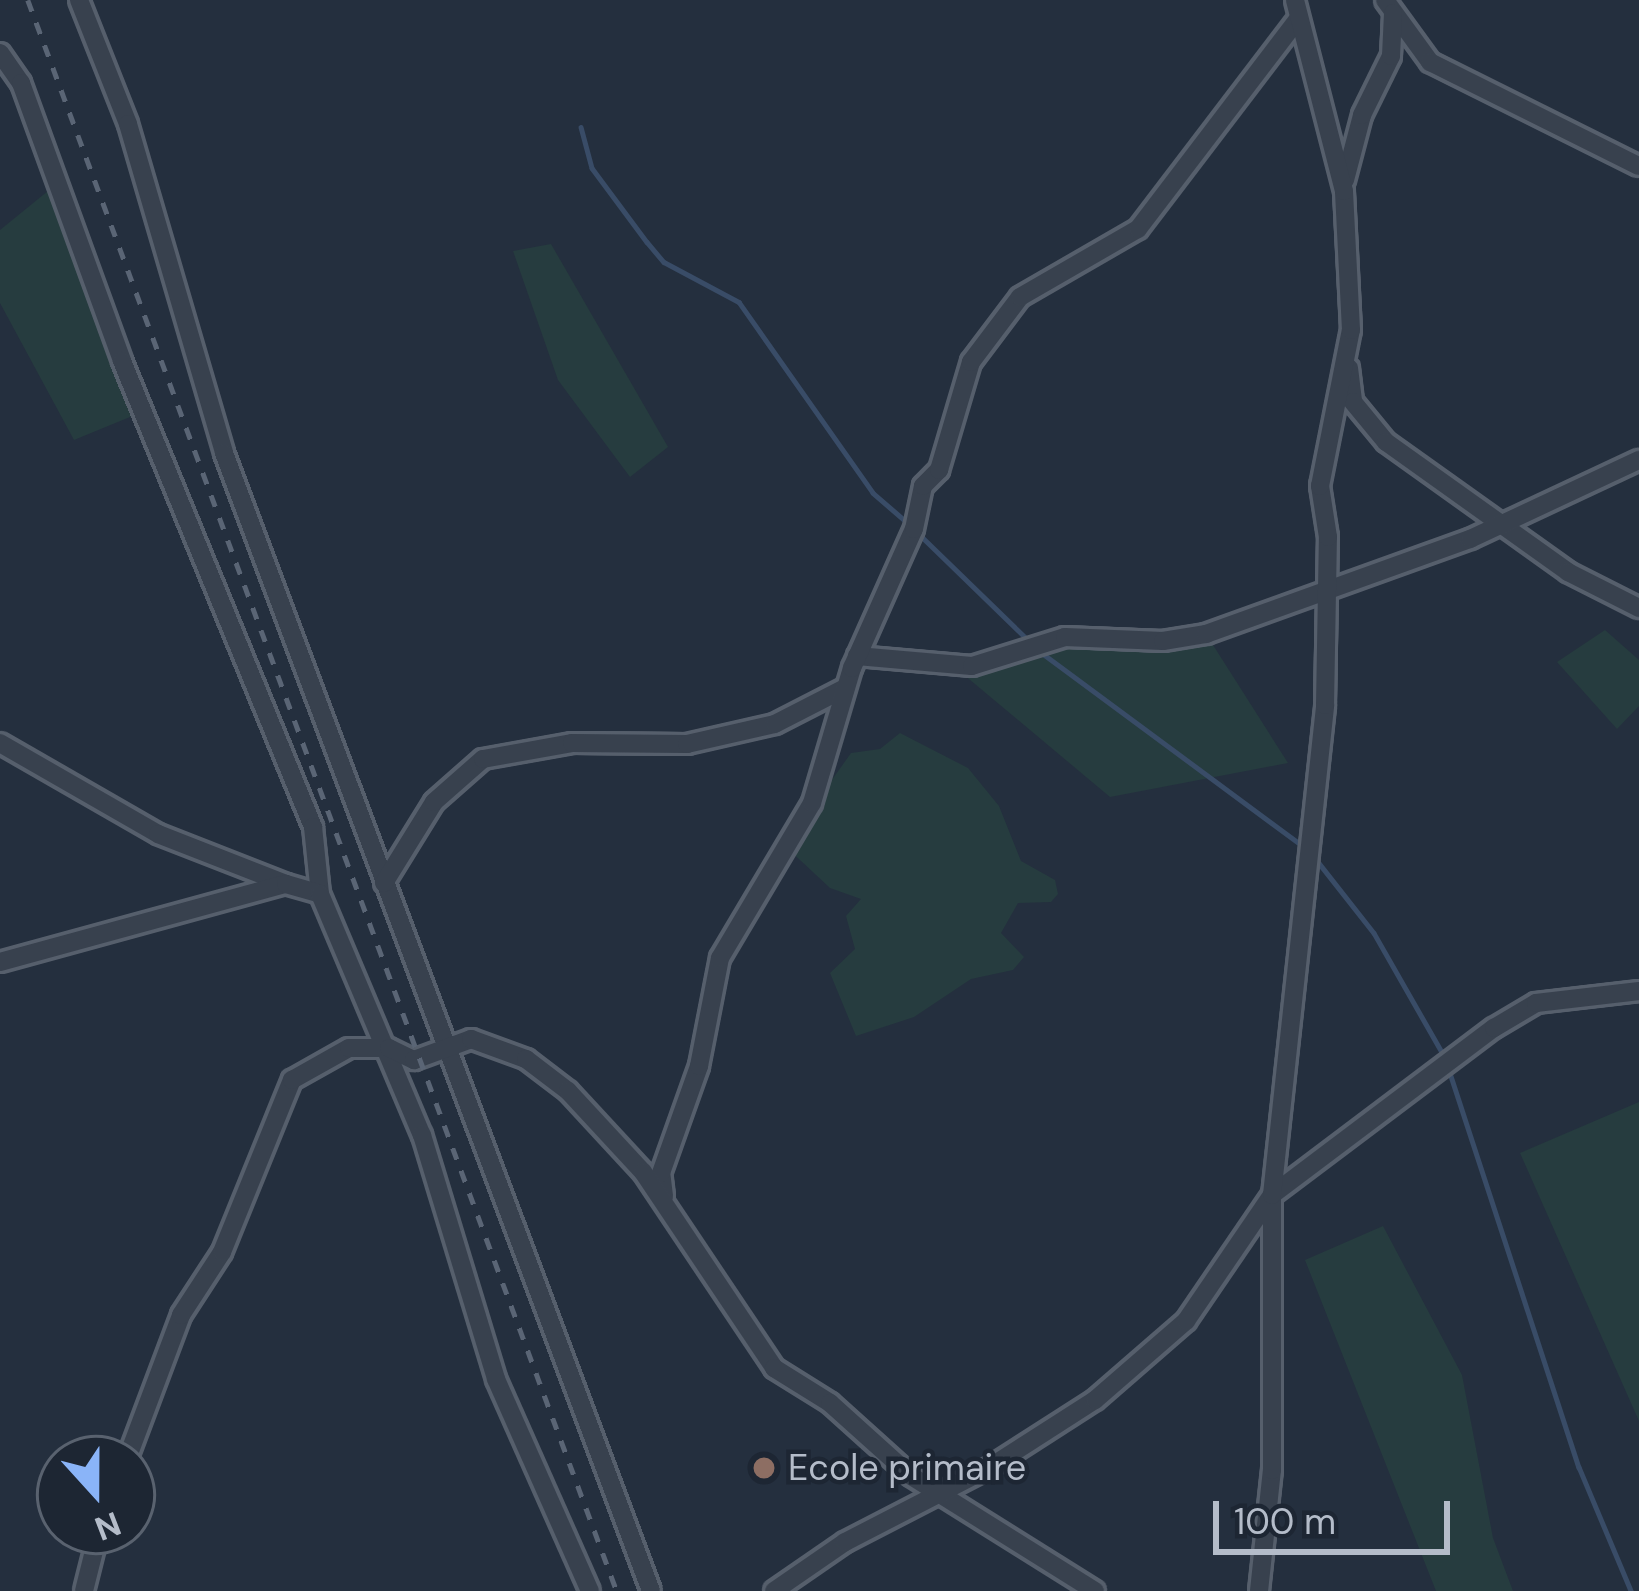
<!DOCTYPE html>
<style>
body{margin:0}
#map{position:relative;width:1639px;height:1591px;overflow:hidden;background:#242f3e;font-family:"DM Sans",sans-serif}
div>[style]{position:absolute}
.green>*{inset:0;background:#263c3f}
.stream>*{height:4.5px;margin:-2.25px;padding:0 2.25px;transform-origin:2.25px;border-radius:2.25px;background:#394c67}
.roads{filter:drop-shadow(3px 0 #565f6c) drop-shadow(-3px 0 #565f6c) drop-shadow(0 3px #565f6c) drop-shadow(0 -3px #565f6c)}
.minor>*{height:18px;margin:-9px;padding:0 9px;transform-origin:9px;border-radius:9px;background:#38414e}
.rail>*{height:4.5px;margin-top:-2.25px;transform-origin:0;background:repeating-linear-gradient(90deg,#5a6575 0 12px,transparent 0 24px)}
.dots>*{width:33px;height:33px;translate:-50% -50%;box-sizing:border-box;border:6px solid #1d2633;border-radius:50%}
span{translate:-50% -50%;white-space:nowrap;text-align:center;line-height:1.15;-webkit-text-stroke:9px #1d2633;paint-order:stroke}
.poi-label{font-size:36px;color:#b4bcc9}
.left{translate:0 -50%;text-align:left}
.north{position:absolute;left:36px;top:1435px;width:120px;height:120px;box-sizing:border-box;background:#1d2633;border:3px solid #59626f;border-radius:50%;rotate:159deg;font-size:33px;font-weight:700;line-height:48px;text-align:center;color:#b4bcc9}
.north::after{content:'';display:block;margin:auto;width:42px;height:54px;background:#8ab4f8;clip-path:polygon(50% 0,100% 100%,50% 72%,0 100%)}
.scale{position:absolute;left:1213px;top:1501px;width:237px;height:54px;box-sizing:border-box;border:6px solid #b4bcc9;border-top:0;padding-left:15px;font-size:36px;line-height:42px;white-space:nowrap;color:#b4bcc9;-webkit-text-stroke:9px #1d2633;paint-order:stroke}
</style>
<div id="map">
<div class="green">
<div style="clip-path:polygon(59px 182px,147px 410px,74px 440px,0 303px,0 230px)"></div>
<div style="clip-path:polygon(551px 244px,668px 447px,630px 477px,558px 380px,513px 251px)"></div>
<div style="clip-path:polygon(1605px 630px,1639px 660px,1639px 706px,1617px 729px,1557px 662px)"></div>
<div style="clip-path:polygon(1206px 634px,1288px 763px,1110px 797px,951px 664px,1065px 637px)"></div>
<div style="clip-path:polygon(900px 733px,968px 768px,999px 806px,1021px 861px,1055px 880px,1058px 894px,1051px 902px,1018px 903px,1001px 933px,1024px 957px,1013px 970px,971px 979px,914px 1017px,856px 1036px,830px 973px,855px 949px,846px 916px,861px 899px,830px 888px,785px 846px,851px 753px,880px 749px)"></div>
<div style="clip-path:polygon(1639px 1102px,1639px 1421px,1520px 1153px)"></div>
<div style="clip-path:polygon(1383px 1226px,1462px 1375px,1493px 1538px,1513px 1591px,1436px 1591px,1305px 1260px)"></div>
</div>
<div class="stream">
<div style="left:581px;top:127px;width:42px;rotate:75deg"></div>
<div style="left:592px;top:168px;width:92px;rotate:53.4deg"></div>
<div style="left:647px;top:242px;width:26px;rotate:50deg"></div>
<div style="left:664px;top:262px;width:85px;rotate:28.1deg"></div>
<div style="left:739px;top:302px;width:233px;rotate:54.9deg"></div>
<div style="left:873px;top:493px;width:48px;rotate:40.7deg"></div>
<div style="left:917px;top:532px;width:156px;rotate:44.2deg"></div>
<div style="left:1042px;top:653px;width:325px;rotate:36.5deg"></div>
<div style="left:1315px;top:858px;width:95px;rotate:51.8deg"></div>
<div style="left:1374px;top:933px;width:145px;rotate:60.3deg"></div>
<div style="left:1449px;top:1070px;width:418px;rotate:71.9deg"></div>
<div style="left:1579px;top:1467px;width:134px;rotate:67.2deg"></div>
</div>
<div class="roads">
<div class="minor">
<div style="left:79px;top:0;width:133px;rotate:68.4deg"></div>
<div style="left:128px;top:124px;width:343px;rotate:73.7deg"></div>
<div style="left:224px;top:453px;width:1215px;rotate:69.43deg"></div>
<div style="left:1385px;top:0;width:77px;rotate:54deg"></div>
<div style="left:1430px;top:62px;width:233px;rotate:26.5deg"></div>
<div style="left:0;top:53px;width:37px;rotate:55deg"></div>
<div style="left:21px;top:83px;width:296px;rotate:70deg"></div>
<div style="left:122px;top:361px;width:504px;rotate:67.71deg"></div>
<div style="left:313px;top:827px;width:67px;rotate:84deg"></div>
<div style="left:1345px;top:180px;width:67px;rotate:-75.3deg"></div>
<div style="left:1362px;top:115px;width:66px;rotate:-63.8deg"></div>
<div style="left:1391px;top:56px;width:43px;rotate:-87.3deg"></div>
<div style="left:1349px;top:368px;width:34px;rotate:83deg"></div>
<div style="left:1353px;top:402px;width:52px;rotate:50.5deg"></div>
<div style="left:1386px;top:442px;width:224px;rotate:35.5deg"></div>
<div style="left:1568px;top:572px;width:80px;rotate:26.9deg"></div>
<div style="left:857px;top:656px;width:115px;rotate:5deg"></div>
<div style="left:972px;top:666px;width:97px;rotate:-17.3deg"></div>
<div style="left:1065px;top:637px;width:98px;rotate:2.3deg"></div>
<div style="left:1163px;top:641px;width:44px;rotate:-9.2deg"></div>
<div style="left:1206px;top:634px;width:281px;rotate:-19.8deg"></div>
<div style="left:1470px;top:539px;width:187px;rotate:-25.1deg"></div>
<div style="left:0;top:743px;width:182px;rotate:29.9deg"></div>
<div style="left:158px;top:834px;width:137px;rotate:21.3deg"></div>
<div style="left:384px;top:883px;width:95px;rotate:-58.3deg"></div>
<div style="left:434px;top:802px;width:65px;rotate:-41.3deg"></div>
<div style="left:483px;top:759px;width:90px;rotate:-10.2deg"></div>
<div style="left:572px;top:743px;width:115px;rotate:0.5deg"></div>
<div style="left:687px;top:744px;width:90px;rotate:-12.8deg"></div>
<div style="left:775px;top:724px;width:79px;rotate:-27.2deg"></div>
<div style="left:0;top:962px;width:296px;rotate:-15.3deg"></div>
<div style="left:286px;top:884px;width:35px;rotate:16deg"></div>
<div style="left:320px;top:894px;width:262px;rotate:67.1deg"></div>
<div style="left:422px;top:1135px;width:255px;rotate:73.1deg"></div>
<div style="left:496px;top:1379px;width:232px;rotate:66.1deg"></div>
<div style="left:664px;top:1196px;width:23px;rotate:-97deg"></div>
<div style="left:661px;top:1173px;width:114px;rotate:-70.4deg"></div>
<div style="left:699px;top:1066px;width:110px;rotate:-79deg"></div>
<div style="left:720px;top:958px;width:180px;rotate:-59.3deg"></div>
<div style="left:812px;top:803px;width:141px;rotate:-73.5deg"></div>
<div style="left:852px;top:668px;width:152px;rotate:-66deg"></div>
<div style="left:914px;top:529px;width:44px;rotate:-78.2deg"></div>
<div style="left:923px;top:486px;width:23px;rotate:-45deg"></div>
<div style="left:939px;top:470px;width:113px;rotate:-73.5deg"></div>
<div style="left:971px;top:362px;width:81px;rotate:-53deg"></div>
<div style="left:1020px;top:297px;width:136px;rotate:-30deg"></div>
<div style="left:1138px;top:229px;width:263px;rotate:-52.7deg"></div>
<div style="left:127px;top:1459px;width:154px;rotate:-69.4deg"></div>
<div style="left:181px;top:1315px;width:75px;rotate:-56.9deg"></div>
<div style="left:222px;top:1252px;width:186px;rotate:-67.9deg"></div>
<div style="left:292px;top:1080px;width:65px;rotate:-29.3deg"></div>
<div style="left:349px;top:1048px;width:40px"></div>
<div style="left:389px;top:1048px;width:28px;rotate:26deg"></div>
<div style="left:414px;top:1060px;width:61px;rotate:-20.2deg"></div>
<div style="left:471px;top:1039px;width:59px;rotate:20deg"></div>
<div style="left:526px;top:1059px;width:53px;rotate:37.3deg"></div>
<div style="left:568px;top:1091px;width:110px;rotate:47.2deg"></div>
<div style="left:643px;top:1172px;width:236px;rotate:56.2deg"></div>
<div style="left:774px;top:1368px;width:66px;rotate:32deg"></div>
<div style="left:830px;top:1403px;width:109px;rotate:42deg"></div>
<div style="left:911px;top:1476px;width:217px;rotate:32deg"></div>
<div style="left:84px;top:1591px;width:62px;rotate:-76deg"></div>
<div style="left:774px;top:1591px;width:86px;rotate:-34.6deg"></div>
<div style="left:845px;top:1542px;width:165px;rotate:-27.3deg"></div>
<div style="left:992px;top:1466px;width:122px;rotate:-32.7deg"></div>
<div style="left:1095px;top:1400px;width:121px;rotate:-41deg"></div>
<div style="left:1186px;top:1321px;width:153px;rotate:-55.7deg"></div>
<div style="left:1272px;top:1195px;width:278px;rotate:-37deg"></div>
<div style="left:1494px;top:1028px;width:49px;rotate:-30.8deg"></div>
<div style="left:1536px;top:1003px;width:104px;rotate:-6.6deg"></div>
<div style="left:1259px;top:1591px;width:122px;rotate:-83.9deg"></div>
<div style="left:1272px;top:1470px;width:275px;rotate:-90deg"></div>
<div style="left:1272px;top:1195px;width:493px;rotate:-83.8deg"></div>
<div style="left:1325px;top:705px;width:168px;rotate:-89deg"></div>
<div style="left:1328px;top:537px;width:52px;rotate:-98.9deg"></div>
<div style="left:1320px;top:486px;width:159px;rotate:-78.8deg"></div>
<div style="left:1351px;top:330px;width:139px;rotate:-92.9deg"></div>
<div style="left:1344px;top:191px;width:197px;rotate:-104.4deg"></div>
</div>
</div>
<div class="rail">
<div style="left:28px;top:0;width:1697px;rotate:69.69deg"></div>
</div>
<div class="dots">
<div style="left:764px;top:1468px;background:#8d6e63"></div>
</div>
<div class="poi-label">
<span class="left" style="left:788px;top:1468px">Ecole primaire</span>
</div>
<div class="north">N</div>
<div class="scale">100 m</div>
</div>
